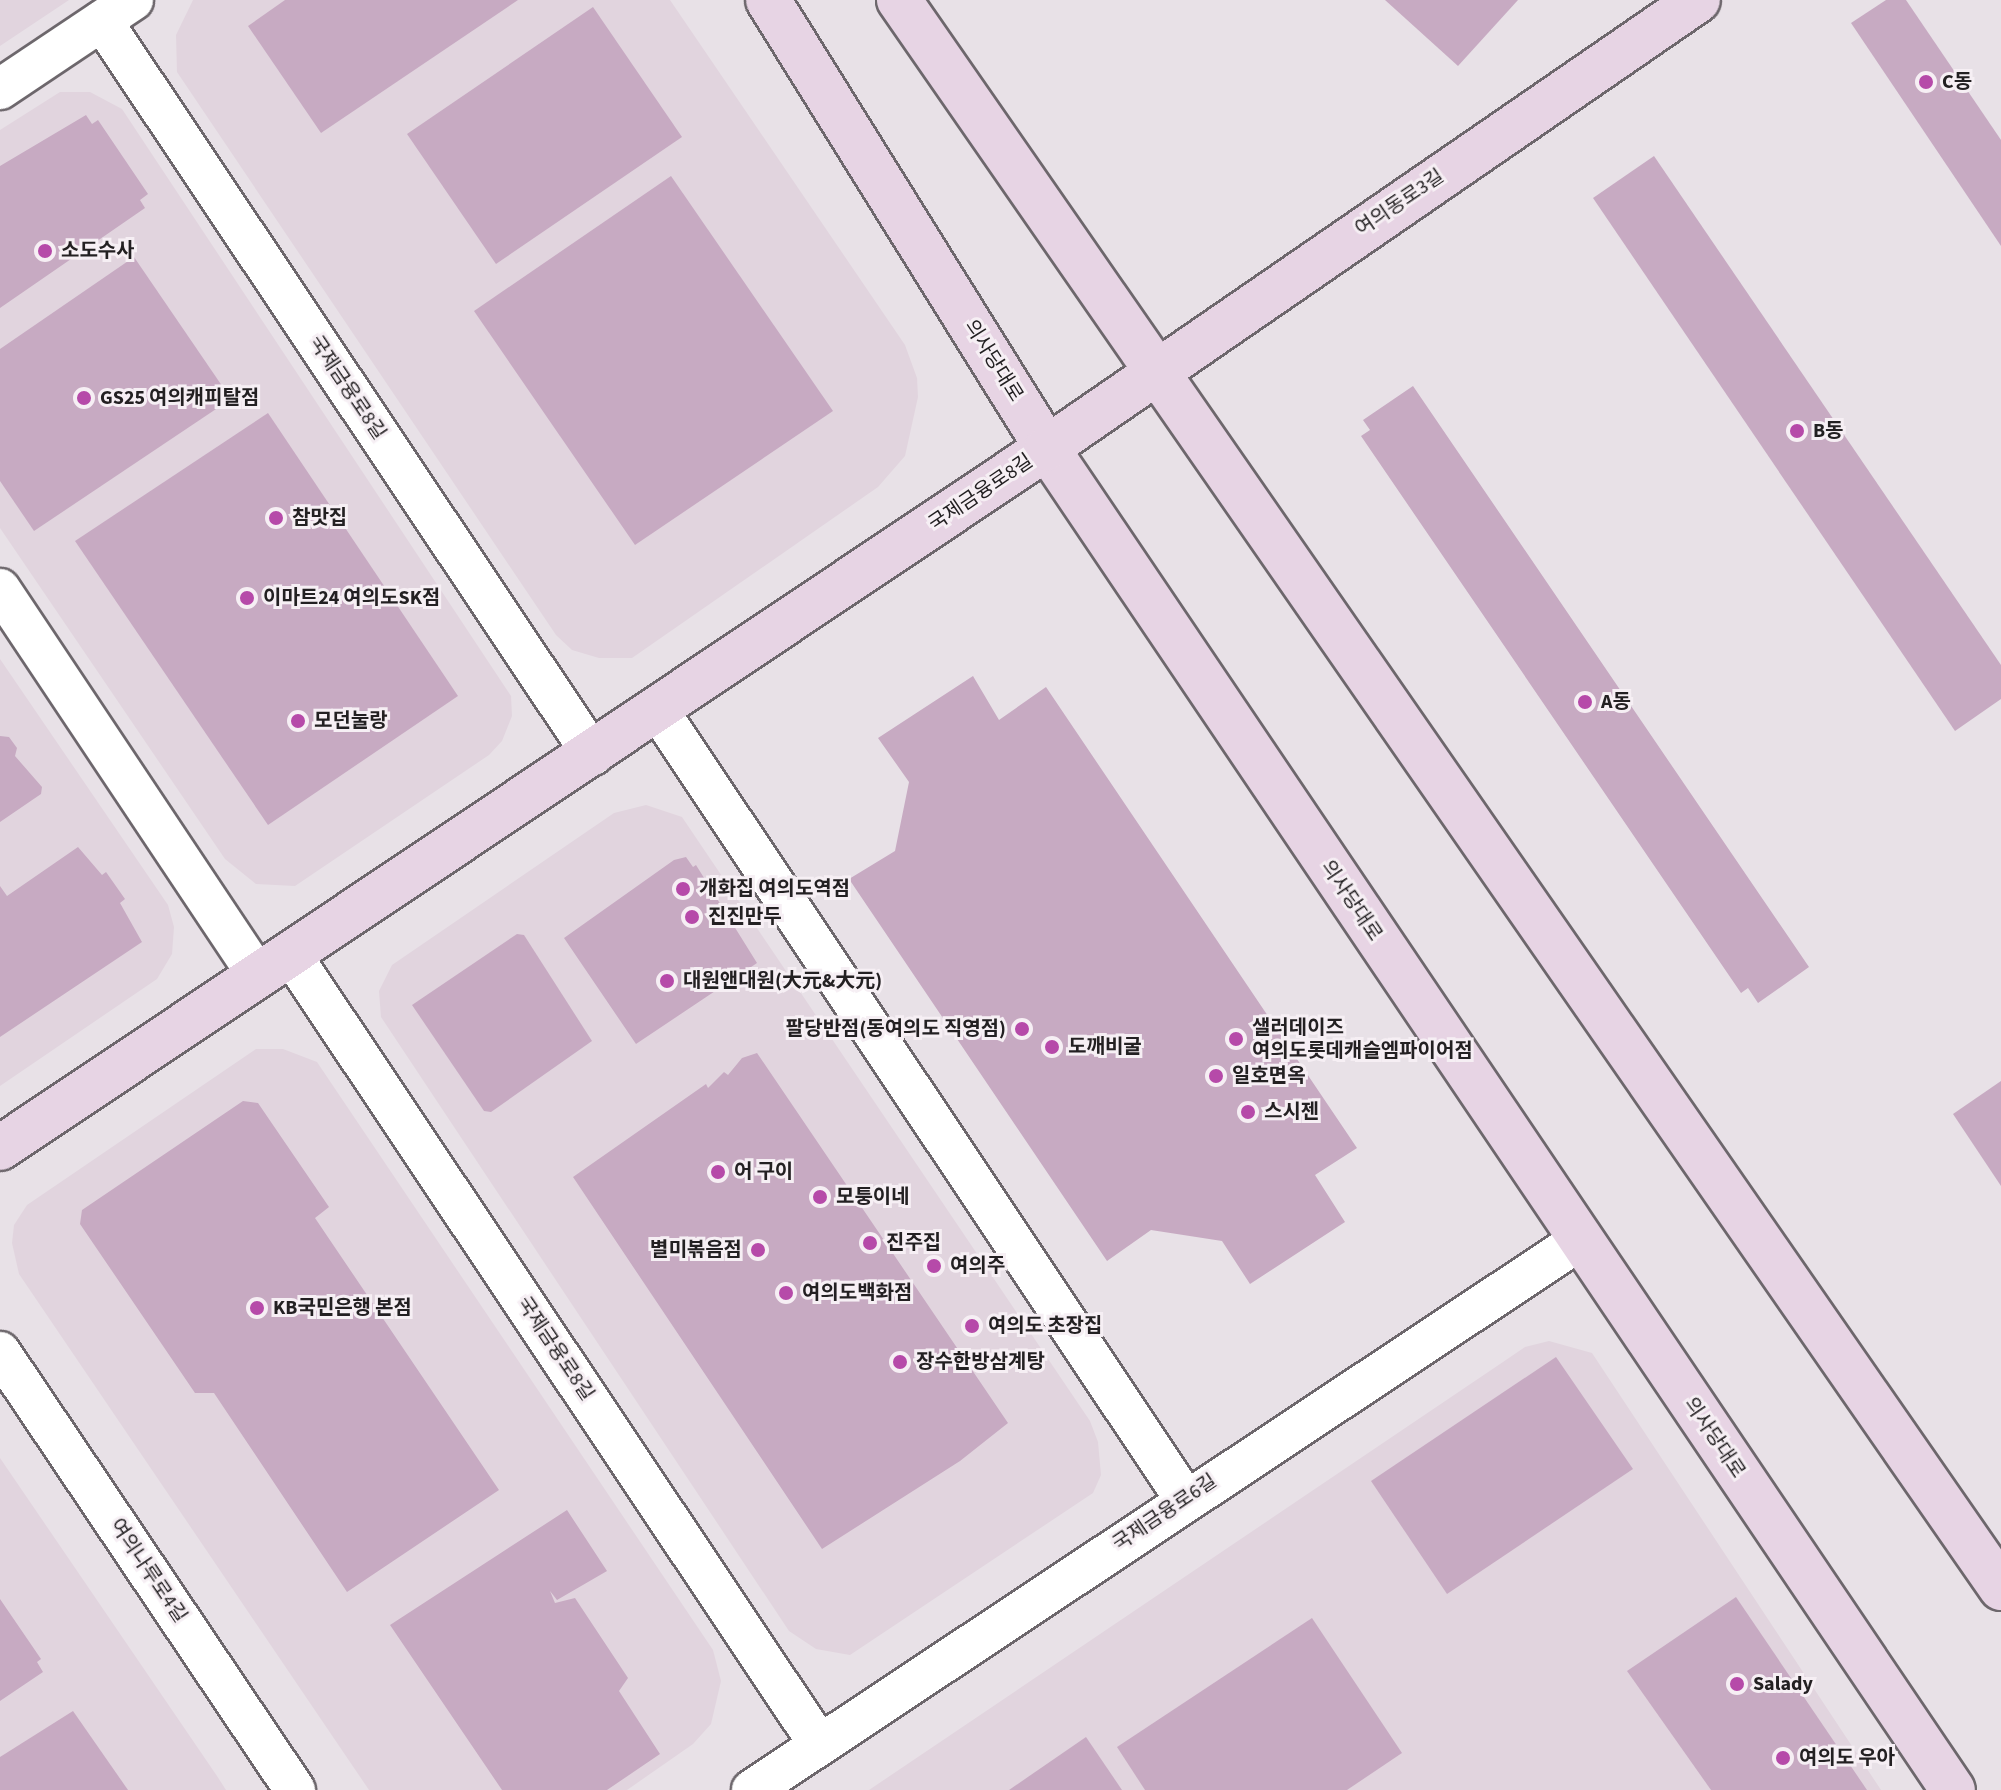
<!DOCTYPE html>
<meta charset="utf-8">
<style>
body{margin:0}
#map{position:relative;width:2001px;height:1790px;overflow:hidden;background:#e8e1e7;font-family:"Source Sans 3","Noto Sans KR",sans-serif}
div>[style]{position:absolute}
.built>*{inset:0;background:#e1d4de}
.building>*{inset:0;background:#c7aac2}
.roads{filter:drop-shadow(2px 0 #6d676c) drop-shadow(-2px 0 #6d676c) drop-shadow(0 2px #6d676c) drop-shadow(0 -2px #6d676c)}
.street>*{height:40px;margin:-20px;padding:0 20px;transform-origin:20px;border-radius:20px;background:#fff}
.secondary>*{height:44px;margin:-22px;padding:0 22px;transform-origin:22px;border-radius:22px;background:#e7d4e4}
.dots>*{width:22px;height:22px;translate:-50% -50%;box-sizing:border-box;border:4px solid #f6eff4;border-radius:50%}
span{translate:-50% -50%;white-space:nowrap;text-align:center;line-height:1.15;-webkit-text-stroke:6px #f6eff4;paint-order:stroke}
.poi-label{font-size:20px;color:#232022;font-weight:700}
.left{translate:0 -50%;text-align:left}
.right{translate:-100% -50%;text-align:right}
.street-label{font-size:20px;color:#232022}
</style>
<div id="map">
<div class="built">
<div style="clip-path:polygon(0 0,69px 0,0 46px)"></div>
<div style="clip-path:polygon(193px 0,670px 0,905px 345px,917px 378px,918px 397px,905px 456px,878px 487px,632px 658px,599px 658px,572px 650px,556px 635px,177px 72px,176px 35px)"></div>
<div style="clip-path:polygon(60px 92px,90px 92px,122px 109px,511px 696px,512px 716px,502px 741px,489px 755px,295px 886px,256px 884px,225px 859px,0 528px,0 130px)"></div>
<div style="clip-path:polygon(0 659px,168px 905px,174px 927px,172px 954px,157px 979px,0 1086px)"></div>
<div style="clip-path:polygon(646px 805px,682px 817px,1090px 1421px,1098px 1442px,1101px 1475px,1093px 1493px,850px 1655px,816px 1649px,789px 1631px,381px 1017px,379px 991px,392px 965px,614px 813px)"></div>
<div style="clip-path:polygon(256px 1049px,283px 1049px,317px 1062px,713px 1650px,721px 1681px,711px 1724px,693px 1744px,627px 1790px,369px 1790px,19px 1274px,12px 1243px,14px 1225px,27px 1205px)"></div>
<div style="clip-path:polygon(1549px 1341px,1592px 1353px,1881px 1790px,869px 1790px,1503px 1362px,1525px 1347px)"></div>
<div style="clip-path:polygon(0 1458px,217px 1776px,226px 1790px,0 1790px)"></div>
</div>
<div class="building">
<div style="clip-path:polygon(285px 0,518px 0,321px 133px,248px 26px)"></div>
<div style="clip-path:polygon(1385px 0,1518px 0,1458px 66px)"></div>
<div style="clip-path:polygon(1886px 0,1906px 0,2001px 140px,2001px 246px,1851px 23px)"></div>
<div style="clip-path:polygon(593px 7px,682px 137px,496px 264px,407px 134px)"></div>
<div style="clip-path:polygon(86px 115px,92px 124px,98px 120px,148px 194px,140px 200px,145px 208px,0 308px,0 166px)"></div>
<div style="clip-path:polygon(1654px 156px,2001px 665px,2001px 699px,1955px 731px,1593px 198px)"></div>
<div style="clip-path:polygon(671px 176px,833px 411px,635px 545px,474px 311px)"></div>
<div style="clip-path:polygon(134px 257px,231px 399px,34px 531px,0 481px,0 349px)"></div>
<div style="clip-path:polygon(1413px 386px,1809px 967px,1758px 1003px,1748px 988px,1741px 993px,1361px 436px,1370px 430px,1363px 420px)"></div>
<div style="clip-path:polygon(268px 413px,458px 696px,268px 825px,75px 541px)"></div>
<div style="clip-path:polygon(973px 676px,999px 720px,1046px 687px,1357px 1148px,1315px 1175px,1345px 1222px,1250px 1284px,1222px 1241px,1151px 1230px,1107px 1261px,849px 879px,895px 851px,909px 782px,878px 738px)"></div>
<div style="clip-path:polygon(0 736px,9px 737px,17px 748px,15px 756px,42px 787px,41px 794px,0 822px)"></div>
<div style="clip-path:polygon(78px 847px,102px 875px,106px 872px,125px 899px,120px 903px,142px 942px,0 1037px,0 886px,7px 896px)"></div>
<div style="clip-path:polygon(686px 857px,693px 867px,696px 865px,757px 963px,636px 1044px,564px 938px,674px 860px)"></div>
<div style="clip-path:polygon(517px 934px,524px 935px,592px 1041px,491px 1112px,484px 1111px,412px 1005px)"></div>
<div style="clip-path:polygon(757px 1053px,1008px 1423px,960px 1461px,822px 1549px,573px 1177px,706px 1084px,708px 1088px,724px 1072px,728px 1075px,742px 1058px)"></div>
<div style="clip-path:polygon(2001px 1081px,2001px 1186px,1953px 1114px)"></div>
<div style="clip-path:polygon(243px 1101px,258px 1103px,329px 1207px,315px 1218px,499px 1490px,347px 1592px,214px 1393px,195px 1393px,80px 1224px,82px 1210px)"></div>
<div style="clip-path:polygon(1556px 1357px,1633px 1469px,1447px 1594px,1371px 1481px)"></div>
<div style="clip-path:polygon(567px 1510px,607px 1571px,557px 1600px,550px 1591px,555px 1603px,575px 1598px,628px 1678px,619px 1691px,660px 1754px,607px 1790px,502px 1790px,390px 1625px)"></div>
<div style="clip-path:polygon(1736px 1597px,1867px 1790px,1711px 1790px,1627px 1671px)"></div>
<div style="clip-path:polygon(0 1599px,41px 1659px,37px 1662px,43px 1672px,0 1701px)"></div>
<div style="clip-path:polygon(1312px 1618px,1402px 1753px,1347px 1790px,1145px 1790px,1117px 1747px)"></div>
<div style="clip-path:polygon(73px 1711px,128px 1790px,0 1790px,0 1757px)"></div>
<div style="clip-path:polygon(1086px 1737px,1122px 1790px,1009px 1790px)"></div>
</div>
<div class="roads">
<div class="street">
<div style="left:102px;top:21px;width:883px;rotate:56.22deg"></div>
<div style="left:0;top:89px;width:160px;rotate:-33.8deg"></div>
<div style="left:0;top:589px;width:462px;rotate:56.3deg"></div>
<div style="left:658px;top:710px;width:949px;rotate:56.26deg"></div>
<div style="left:290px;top:953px;width:952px;rotate:56.23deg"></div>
<div style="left:0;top:1352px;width:528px;rotate:56.04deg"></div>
<div style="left:752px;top:1790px;width:994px;rotate:-33.59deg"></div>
</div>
<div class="secondary">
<div style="left:768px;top:0;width:528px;rotate:58.09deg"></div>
<div style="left:1047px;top:448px;width:1619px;rotate:55.98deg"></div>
<div style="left:899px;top:0;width:1933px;rotate:55.24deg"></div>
<div style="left:0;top:1148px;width:1259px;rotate:-33.77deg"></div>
<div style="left:1047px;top:448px;width:790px;rotate:-34.53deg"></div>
</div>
</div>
<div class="dots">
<div style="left:1926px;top:82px;background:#b64aa9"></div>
<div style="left:45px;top:251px;background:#b64aa9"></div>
<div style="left:84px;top:398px;background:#b64aa9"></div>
<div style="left:1797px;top:431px;background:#b64aa9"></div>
<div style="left:276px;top:518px;background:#b64aa9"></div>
<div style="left:247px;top:598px;background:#b64aa9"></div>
<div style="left:1585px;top:702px;background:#b64aa9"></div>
<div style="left:298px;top:721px;background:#b64aa9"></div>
<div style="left:683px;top:889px;background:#b64aa9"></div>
<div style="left:692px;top:917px;background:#b64aa9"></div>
<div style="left:667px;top:981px;background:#b64aa9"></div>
<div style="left:1022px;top:1029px;background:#b64aa9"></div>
<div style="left:1236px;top:1039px;background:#b64aa9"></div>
<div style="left:1052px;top:1047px;background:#b64aa9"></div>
<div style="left:1216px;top:1076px;background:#b64aa9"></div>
<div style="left:1248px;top:1112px;background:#b64aa9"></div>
<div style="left:718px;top:1172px;background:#b64aa9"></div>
<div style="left:820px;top:1197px;background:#b64aa9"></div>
<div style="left:870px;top:1243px;background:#b64aa9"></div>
<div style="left:758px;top:1250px;background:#b64aa9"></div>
<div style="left:934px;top:1266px;background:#b64aa9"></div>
<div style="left:786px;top:1293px;background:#b64aa9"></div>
<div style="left:257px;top:1308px;background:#b64aa9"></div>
<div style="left:972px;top:1326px;background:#b64aa9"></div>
<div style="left:900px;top:1362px;background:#b64aa9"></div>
<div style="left:1737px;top:1684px;background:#b64aa9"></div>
<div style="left:1783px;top:1758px;background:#b64aa9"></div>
</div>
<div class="poi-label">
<span class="left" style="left:1942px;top:82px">C동</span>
<span class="left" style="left:61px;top:251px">소도수사</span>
<span class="left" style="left:100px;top:398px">GS25 여의캐피탈점</span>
<span class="left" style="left:1813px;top:431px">B동</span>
<span class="left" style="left:292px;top:518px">참맛집</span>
<span class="left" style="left:263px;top:598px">이마트24 여의도SK점</span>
<span class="left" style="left:1601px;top:702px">A동</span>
<span class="left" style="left:314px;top:721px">모던눌랑</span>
<span class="left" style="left:699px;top:889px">개화집 여의도역점</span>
<span class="left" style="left:708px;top:917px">진진만두</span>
<span class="left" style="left:683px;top:981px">대원앤대원(大元&amp;大元)</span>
<span class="left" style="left:1252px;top:1040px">샐러데이즈<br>여의도롯데캐슬엠파이어점</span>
<span class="right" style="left:1006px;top:1029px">팔당반점(동여의도 직영점)</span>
<span class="left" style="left:1068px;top:1047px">도깨비굴</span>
<span class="left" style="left:1232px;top:1076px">일호면옥</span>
<span class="left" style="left:1264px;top:1112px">스시젠</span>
<span class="left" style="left:734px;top:1172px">어 구이</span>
<span class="left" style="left:836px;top:1197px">모퉁이네</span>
<span class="left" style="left:886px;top:1243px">진주집</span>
<span class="right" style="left:742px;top:1250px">별미볶음점</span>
<span class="left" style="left:950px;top:1266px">여의주</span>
<span class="left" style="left:802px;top:1293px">여의도백화점</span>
<span class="left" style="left:273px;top:1308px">KB국민은행 본점</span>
<span class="left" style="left:988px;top:1326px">여의도 초장집</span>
<span class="left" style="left:916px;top:1362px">장수한방삼계탕</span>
<span class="left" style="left:1753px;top:1684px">Salady</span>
<span class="left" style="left:1799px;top:1758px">여의도 우아</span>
</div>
<div class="street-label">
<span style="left:1400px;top:203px;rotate:-34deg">여의동로3길</span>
<span style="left:993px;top:361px;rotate:58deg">의사당대로</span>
<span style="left:347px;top:388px;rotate:56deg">국제금융로8길</span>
<span style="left:981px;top:493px;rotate:-34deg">국제금융로8길</span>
<span style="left:1351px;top:901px;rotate:56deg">의사당대로</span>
<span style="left:555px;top:1349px;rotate:56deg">국제금융로8길</span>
<span style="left:1714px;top:1438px;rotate:56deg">의사당대로</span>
<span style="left:1165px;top:1513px;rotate:-34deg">국제금융로6길</span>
<span style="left:148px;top:1571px;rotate:56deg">여의나루로4길</span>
</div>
</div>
